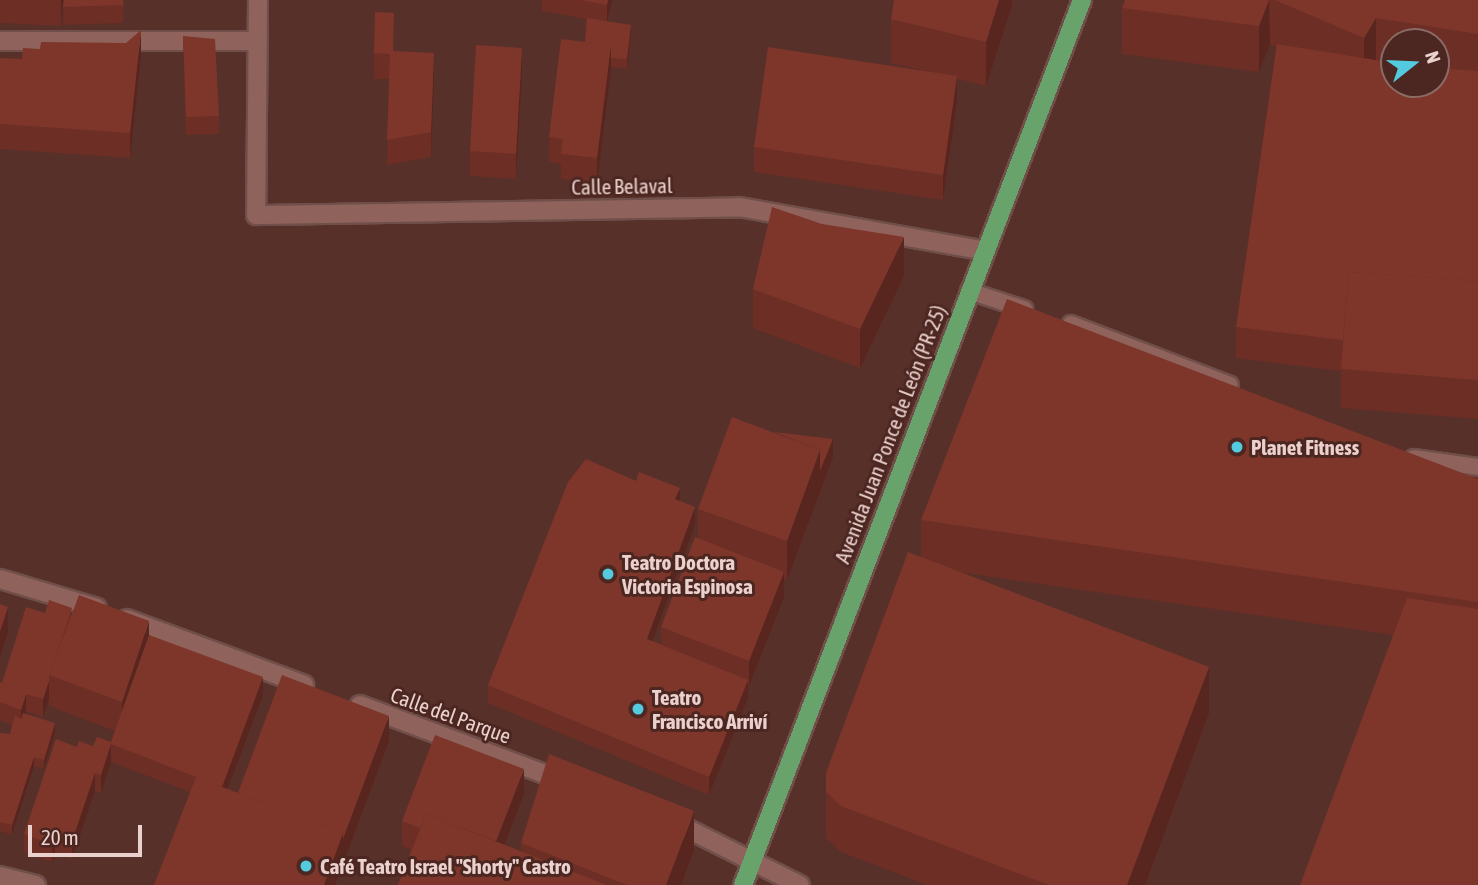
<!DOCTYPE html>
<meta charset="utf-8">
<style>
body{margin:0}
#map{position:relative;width:1478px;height:885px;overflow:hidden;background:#57302a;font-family:"Asap Condensed",sans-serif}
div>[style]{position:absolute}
.roads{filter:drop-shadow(2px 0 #704f4a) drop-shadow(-2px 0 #704f4a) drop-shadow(0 2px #704f4a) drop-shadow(0 -2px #704f4a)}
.service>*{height:16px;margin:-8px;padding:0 8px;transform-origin:8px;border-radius:8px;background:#8f635c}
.minor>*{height:18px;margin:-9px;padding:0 9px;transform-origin:9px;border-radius:9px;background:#8f635c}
.tertiary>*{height:18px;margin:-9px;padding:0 9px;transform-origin:9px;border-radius:9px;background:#8f635c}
.primary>*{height:18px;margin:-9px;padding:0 9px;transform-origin:9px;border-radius:9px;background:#67a36a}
.wall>*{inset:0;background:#6c2e25}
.shaded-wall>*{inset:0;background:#58261e}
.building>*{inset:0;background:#7e362b}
.dots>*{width:19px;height:19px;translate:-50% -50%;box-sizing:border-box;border:4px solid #4c2620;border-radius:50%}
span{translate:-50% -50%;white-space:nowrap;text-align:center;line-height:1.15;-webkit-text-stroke:6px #4c2620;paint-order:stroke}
.street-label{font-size:21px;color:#ebd1cd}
.poi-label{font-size:21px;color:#ebd1cd;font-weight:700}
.left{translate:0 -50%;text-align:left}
.north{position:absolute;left:1380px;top:28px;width:70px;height:70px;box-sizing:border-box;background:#4c2620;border:2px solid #8c6a65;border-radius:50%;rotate:72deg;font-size:19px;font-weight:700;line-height:28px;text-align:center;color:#ebd1cd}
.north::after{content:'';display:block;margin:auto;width:24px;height:32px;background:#54cade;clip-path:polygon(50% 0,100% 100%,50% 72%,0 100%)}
.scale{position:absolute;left:28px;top:825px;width:114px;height:32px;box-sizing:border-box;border:4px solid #ebd1cd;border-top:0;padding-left:9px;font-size:21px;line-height:24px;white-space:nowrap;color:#ebd1cd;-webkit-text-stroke:5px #4c2620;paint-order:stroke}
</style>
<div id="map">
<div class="roads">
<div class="service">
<div style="left:969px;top:291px;width:58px;rotate:18.1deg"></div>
<div style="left:1071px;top:324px;width:170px;rotate:21deg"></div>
<div style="left:1414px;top:458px;width:65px;rotate:8deg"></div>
</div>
<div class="minor">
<div style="left:258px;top:0;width:215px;rotate:90.5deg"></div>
<div style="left:256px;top:215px;width:483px;rotate:-0.9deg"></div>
<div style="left:739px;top:207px;width:250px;rotate:10.1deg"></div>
<div style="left:0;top:41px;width:257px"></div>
<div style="left:0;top:876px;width:37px;rotate:14deg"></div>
</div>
<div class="tertiary">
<div style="left:0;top:579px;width:101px;rotate:16.6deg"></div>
<div style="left:127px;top:619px;width:189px;rotate:20.4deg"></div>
<div style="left:360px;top:705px;width:217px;rotate:20.5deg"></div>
<div style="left:672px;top:821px;width:143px;rotate:26.6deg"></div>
</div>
<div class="primary">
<div style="left:743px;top:885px;width:948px;rotate:-69.04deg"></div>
</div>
</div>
<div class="wall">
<div style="clip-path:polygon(0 0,63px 0,61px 26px,0 23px)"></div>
<div style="clip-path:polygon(64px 0,124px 0,123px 23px,63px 25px)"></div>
<div style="clip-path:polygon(542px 0,612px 0,607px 21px,631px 35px,627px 69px,611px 67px,597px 184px,561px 179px,561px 164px,549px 162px,549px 137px,585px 42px,586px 19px,542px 11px)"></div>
<div style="clip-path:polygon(1012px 0,1012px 5px,986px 86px,957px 79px,957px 102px,943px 200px,754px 172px,754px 147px,925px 71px,891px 63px,891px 19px)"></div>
<div style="clip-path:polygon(evenodd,1125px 0,1478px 0,1478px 419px,1341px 408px,1341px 371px,1236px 358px,1236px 327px,1276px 47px,1270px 44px,1259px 72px,1122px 54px,1122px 8px,1125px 0,1394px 42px,1436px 42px,1436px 84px,1394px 84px,1394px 42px)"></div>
<div style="clip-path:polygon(183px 36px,219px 116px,219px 134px,186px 135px)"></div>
<div style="clip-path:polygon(394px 51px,434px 78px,431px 157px,387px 165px,389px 79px,374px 79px,374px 53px)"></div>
<div style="clip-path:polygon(141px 56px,130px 158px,0 149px,0 58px,22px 59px)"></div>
<div style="clip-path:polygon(522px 73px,516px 179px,470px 176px,470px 151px)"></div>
<div style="clip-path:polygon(904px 276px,860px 368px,753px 328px,753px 289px)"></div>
<div style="clip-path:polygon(833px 457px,787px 580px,784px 579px,784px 597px,749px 686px,748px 686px,748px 698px,709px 795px,488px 703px,488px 685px,680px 501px,695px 525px,653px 641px,661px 644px,661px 627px,698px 538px,698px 509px)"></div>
<div style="clip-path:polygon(1478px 479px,1478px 885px,1394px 635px,958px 572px,1209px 713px,1145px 885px,927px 885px,841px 852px,826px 838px,826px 773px,921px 557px,921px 520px)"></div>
<div style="clip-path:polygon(45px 613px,72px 614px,149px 635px,263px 695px,228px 789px,238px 793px,389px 741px,335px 885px,190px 792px,111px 762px,101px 793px,95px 791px,72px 859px,55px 853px,52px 862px,24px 852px,24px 834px,77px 747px,93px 746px,111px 742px,115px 731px,49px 706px,49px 699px,43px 717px,26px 711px,25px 714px,55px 733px,44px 769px,34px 766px,12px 835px,0 831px,0 733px,10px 734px,12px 725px,0 720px,0 682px,2px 683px)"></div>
<div style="clip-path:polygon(524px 794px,505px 845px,521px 851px,521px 843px,694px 850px,681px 885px,398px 885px,412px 850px,402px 846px,402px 821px)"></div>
</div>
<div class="shaded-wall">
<div style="clip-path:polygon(61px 0,63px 0,61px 26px)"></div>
<div style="clip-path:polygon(608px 0,612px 0,607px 23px,607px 5px)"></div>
<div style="clip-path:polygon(999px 0,1012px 0,1012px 5px,986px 86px,986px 42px)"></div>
<div style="clip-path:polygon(1269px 0,1270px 44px,1259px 72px,1259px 26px)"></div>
<div style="clip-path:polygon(1376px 18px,1376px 64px,1364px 84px,1364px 38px)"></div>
<div style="clip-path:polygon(631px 25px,631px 35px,627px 69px,627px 59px)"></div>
<div style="clip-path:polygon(141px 30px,141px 56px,130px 158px,130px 133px)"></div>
<div style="clip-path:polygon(611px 45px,611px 70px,597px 184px,597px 158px)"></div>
<div style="clip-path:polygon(522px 48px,522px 73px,516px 179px,516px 154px)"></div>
<div style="clip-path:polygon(434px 53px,434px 78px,431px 157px,431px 132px)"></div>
<div style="clip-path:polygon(957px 76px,957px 102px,943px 200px,943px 175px)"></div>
<div style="clip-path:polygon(904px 237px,904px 276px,860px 368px,860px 329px)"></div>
<div style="clip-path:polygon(833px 439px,833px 457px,787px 580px,787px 541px,820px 450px)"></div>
<div style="clip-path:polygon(680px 488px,680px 506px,675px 499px)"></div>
<div style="clip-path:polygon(695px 507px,695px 525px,647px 656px,647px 639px)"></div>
<div style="clip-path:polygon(784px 572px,784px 597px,749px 686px,749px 661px)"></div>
<div style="clip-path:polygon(8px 607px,8px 632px,0 657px,0 632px)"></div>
<div style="clip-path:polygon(149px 621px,149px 653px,122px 734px,122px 702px)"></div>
<div style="clip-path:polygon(1209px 667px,1209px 713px,1145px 885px,1127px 885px)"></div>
<div style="clip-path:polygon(263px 677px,263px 695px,222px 804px,222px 787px)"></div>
<div style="clip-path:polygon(748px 680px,748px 698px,709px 795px,709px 777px)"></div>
<div style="clip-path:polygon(49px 681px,49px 699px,43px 717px,43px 699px)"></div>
<div style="clip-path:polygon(26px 694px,26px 711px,21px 728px,21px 710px)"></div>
<div style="clip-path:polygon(389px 716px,389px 741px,335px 885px,324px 885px,343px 833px)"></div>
<div style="clip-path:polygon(55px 723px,55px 733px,44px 769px,44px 760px)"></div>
<div style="clip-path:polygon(111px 744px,111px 762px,101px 793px,101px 775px)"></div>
<div style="clip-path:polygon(34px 757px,34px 766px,12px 835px,12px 825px)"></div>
<div style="clip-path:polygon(524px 769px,524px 794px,491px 880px,491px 855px)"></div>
<div style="clip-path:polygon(95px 773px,95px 791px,72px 859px,72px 841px)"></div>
<div style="clip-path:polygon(694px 811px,694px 850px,681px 885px,666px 885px)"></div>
<div style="clip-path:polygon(55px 835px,55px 853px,52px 862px,52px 844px)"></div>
</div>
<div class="building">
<div style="clip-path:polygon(64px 0,123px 0,123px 5px,63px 7px)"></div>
<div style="clip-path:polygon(580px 0,608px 0,607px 5px)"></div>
<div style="clip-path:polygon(894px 0,999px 0,986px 42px,891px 19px)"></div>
<div style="clip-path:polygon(1125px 0,1269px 0,1259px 26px,1122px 8px)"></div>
<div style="clip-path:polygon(1275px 0,1478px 0,1478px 34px,1376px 18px,1364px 38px)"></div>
<div style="clip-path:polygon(375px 12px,394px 13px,393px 51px,434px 53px,431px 132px,387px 140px,390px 54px,374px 53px)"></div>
<div style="clip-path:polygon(587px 18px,631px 25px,627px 59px,611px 58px,611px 45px,585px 42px)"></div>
<div style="clip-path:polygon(141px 30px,130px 133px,0 124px,0 58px,22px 59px,23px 48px,40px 49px,41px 42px,126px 43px)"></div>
<div style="clip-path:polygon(183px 36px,215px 39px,219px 116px,186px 117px)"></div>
<div style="clip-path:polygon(561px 39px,611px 45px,597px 158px,561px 154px,563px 139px,549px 137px)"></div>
<div style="clip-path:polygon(1277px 44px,1394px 63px,1394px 84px,1436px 84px,1436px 68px,1478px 71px,1478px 281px,1349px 272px,1343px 340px,1236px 327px)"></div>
<div style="clip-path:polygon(476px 45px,522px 48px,516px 154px,470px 151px)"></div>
<div style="clip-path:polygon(768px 47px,957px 76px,943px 175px,754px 147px)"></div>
<div style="clip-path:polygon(772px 207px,822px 224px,904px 237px,860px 329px,753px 289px)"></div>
<div style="clip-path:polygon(1349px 272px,1478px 281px,1478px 380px,1341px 369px)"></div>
<div style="clip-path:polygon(1007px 299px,1478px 479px,1478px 602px,921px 520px)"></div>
<div style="clip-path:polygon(732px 417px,820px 450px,787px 541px,698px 509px)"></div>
<div style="clip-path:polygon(774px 432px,833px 439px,820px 471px,820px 450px)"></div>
<div style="clip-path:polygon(586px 459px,636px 481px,639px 472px,680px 488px,675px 499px,695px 507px,647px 639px,748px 680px,709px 777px,488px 685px,568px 482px)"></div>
<div style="clip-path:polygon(695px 537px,784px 572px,749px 661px,661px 627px)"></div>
<div style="clip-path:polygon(908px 552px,1209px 667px,1127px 885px,1049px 885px,841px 806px,826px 792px,826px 773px)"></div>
<div style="clip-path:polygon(79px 595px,149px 621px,122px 702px,49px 675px)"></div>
<div style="clip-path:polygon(1407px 598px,1478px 609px,1478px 885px,1300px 885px)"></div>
<div style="clip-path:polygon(49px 600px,72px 608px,60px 645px,49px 675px,49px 681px,43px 699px,26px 694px,21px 710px,0 702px,0 682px,2px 683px,26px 607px,45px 613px)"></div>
<div style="clip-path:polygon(0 604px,8px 607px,0 632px)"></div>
<div style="clip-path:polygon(149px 635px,263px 677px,222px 787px,111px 744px,101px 775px,95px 773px,72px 841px,55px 835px,52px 844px,24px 834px,56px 739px,77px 747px,79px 741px,93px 746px,97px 737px,111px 742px)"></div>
<div style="clip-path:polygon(282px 675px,389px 716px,343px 839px,343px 833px,238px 793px)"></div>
<div style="clip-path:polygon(23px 713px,55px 723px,44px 760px,34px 757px,12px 825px,0 822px,0 733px,10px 734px,15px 715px,21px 719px)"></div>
<div style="clip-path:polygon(435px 735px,524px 769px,496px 841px,426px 814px,420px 828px,402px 821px)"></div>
<div style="clip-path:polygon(549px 754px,694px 811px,666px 885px,627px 885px,521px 843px)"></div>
<div style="clip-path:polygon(196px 777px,343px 833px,324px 885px,154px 885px)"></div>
<div style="clip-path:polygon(426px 814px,607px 885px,398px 885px)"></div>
</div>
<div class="dots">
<div style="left:1237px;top:447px;background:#54cade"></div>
<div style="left:608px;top:574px;background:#54cade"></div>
<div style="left:638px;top:709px;background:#54cade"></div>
<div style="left:306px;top:866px;background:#54cade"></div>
</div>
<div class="street-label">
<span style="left:622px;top:186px;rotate:-1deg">Calle Belaval</span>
<span style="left:890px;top:434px;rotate:-69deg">Avenida Juan Ponce de León (PR-25)</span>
<span style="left:451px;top:715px;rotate:20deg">Calle del Parque</span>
</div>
<div class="poi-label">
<span class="left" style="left:1251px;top:447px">Planet Fitness</span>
<span class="left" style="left:622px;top:574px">Teatro Doctora<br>Victoria Espinosa</span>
<span class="left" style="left:652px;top:709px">Teatro<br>Francisco Arriví</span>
<span class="left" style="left:320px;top:866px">Café Teatro Israel "Shorty" Castro</span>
</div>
<div class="north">N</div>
<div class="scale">20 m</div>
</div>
